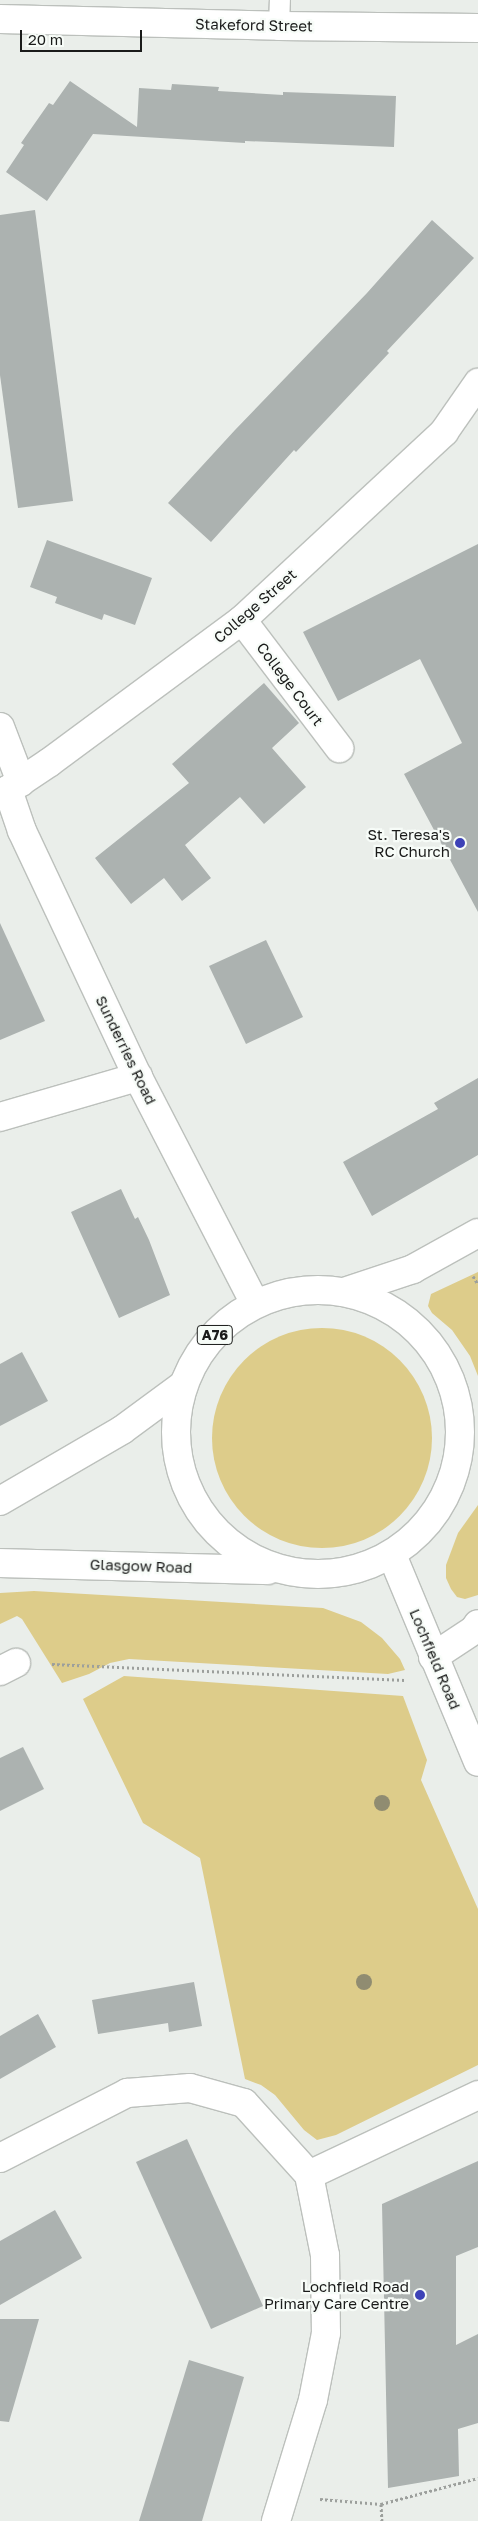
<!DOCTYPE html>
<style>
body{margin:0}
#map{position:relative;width:478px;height:2521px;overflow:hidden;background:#eaeeea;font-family:"Golos Text",sans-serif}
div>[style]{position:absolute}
.green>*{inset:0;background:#ddcc8a}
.round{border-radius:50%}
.building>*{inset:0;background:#acb2b0}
.path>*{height:3px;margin-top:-1.5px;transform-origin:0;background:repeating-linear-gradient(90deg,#9c9f9c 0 2.5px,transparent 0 5px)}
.roads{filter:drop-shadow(1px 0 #bcc0bc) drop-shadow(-1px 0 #bcc0bc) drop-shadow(0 1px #bcc0bc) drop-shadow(0 -1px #bcc0bc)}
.lane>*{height:20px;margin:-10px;padding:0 10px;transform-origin:10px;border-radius:10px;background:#fff}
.street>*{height:28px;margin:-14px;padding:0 14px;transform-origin:14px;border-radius:14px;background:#fff}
.primary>*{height:28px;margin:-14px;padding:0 14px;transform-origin:14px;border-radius:14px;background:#fff}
.primary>.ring{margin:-14px;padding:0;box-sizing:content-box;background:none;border:28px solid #fff;border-radius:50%}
.trees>*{width:16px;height:16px;margin:-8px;border-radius:50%;background:#908c71}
.dots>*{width:14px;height:14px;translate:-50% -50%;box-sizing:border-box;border:2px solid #f7fcf8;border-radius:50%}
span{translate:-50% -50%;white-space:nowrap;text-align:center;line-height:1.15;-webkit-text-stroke:4.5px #f7fcf8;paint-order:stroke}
.shield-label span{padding:1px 4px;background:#f7fcf8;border:1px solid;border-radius:4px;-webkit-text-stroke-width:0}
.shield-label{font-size:14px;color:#1a1b1a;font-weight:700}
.street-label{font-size:15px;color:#1a1b1a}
.poi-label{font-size:15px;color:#1a1b1a}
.right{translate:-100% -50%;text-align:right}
.scale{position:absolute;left:20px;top:30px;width:122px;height:22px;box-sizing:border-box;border:2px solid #1a1b1a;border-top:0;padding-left:6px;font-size:15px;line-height:18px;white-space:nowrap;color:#1a1b1a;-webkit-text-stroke:4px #f7fcf8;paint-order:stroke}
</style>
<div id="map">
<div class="green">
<div style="clip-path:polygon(478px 1272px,478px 1376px,470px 1356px,452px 1330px,432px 1313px,428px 1306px,431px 1294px)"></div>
<div class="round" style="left:212px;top:1328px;width:220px;height:220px"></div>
<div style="clip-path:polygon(478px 1505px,478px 1595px,465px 1599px,457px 1597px,451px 1589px,446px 1578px,446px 1565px,458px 1533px)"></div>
<div style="clip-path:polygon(34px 1591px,323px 1608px,361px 1622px,382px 1638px,400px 1659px,405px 1670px,388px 1674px,129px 1659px,110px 1663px,89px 1674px,62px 1683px,22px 1619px,17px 1616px,0 1624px,0 1593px)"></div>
<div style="clip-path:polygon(124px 1676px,403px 1696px,427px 1760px,421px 1780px,478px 1909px,478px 2065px,336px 2135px,317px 2140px,304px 2130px,275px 2095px,261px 2085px,245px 2079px,200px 1858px,143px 1823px,83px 1699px)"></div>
</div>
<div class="building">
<div style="clip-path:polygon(70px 81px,137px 127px,139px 88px,171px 90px,172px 84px,219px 87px,218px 91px,283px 95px,283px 92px,396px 96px,394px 147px,245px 141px,245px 143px,93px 134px,47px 201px,6px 172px,24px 145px,21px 143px,49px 103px,53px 105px)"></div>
<div style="clip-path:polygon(35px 210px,73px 501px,18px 508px,0 375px,0 215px)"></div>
<div style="clip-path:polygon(432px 220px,474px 258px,387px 351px,389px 353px,296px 452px,294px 450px,211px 542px,168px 503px,235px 430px,367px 293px)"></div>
<div style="clip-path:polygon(47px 540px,152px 578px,135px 625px,104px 614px,102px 620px,55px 603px,57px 597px,30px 587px)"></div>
<div style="clip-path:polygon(478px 544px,478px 912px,404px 774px,462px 743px,420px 659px,338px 701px,303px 632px)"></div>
<div style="clip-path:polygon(264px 683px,299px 723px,272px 748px,306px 787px,264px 824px,240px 797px,185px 845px,211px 878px,182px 901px,164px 878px,131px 904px,95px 858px,189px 783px,172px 764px)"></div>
<div style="clip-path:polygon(0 923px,45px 1021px,0 1040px)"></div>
<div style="clip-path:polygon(266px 940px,303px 1017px,246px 1044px,209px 966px)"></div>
<div style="clip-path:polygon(478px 1078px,478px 1155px,372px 1216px,343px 1162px,438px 1109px,434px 1103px)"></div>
<div style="clip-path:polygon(121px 1189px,135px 1219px,138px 1217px,149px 1240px,170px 1295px,119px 1318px,71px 1212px)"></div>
<div style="clip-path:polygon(22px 1352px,48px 1401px,0 1426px,0 1364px)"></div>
<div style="clip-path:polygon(23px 1747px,44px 1789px,0 1811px,0 1758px)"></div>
<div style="clip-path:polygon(194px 1982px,202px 2026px,169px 2032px,168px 2023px,98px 2034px,92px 2000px)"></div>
<div style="clip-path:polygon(38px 2014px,56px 2047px,0 2079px,0 2036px)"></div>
<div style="clip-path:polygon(187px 2139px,263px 2306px,211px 2329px,136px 2162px)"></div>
<div style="clip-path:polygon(478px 2161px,478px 2247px,456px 2256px,456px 2345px,478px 2334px,478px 2423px,458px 2429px,459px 2476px,388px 2488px,382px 2204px)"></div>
<div style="clip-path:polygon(55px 2210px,82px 2258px,0 2305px,0 2241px)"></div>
<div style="clip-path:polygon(0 2319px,39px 2319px,9px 2422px,0 2421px)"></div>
<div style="clip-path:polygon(189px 2360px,244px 2377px,202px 2521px,139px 2521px)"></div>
</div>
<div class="path">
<div style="left:473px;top:1276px;width:9px;rotate:58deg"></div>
<div style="left:52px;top:1664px;width:353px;rotate:2.6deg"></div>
<div style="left:320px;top:2499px;width:61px;rotate:4.7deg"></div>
<div style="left:381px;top:2504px;width:100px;rotate:-15deg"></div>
<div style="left:381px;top:2504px;width:17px;rotate:87deg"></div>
</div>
<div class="roads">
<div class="lane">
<div style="left:279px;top:26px;width:26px;rotate:-88deg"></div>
</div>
<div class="street">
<div style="left:0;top:19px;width:279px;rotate:1.4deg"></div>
<div style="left:279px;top:26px;width:199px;rotate:0.6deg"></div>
<div style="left:242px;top:620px;width:161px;rotate:52.8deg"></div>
<div style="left:0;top:727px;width:59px;rotate:69.1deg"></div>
<div style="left:8px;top:790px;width:43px;rotate:71.1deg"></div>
<div style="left:22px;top:831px;width:272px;rotate:64.8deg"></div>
<div style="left:138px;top:1077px;width:255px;rotate:62.7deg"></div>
<div style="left:0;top:793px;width:9px;rotate:-21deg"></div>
<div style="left:8px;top:790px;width:50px;rotate:-33.7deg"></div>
<div style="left:50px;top:762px;width:239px;rotate:-36.5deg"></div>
<div style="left:242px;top:620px;width:276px;rotate:-42.9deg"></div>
<div style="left:444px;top:432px;width:60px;rotate:-55.2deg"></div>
<div style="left:0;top:1117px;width:144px;rotate:-16.2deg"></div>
<div style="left:392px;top:1555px;width:224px;rotate:67.4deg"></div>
<div style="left:433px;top:1657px;width:49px;rotate:-33.4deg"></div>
<div style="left:474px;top:1630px;width:7px;rotate:-56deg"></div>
<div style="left:0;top:1671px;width:18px;rotate:-27deg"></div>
<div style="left:0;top:2158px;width:143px;rotate:-27.1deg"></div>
<div style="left:127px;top:2093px;width:63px;rotate:-4.5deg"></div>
<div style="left:190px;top:2088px;width:56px;rotate:15.5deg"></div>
<div style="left:244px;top:2103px;width:97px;rotate:47.9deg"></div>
<div style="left:309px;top:2175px;width:82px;rotate:78.7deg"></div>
<div style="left:325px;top:2255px;width:78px;rotate:89.3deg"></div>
<div style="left:326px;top:2333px;width:68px;rotate:101deg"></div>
<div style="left:313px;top:2400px;width:127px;rotate:107deg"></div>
<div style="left:309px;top:2175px;width:187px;rotate:-25.3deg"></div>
</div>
<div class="primary">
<div class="ring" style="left:176px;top:1290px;width:256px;height:256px"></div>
<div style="left:344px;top:1292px;width:73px;rotate:-18.4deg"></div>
<div style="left:413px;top:1269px;width:74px;rotate:-29deg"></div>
<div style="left:0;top:1501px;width:141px;rotate:-30.2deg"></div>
<div style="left:122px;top:1430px;width:76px;rotate:-36.4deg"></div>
<div style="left:0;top:1563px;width:268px;rotate:1.5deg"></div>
</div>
</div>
<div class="trees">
<div style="left:382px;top:1803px"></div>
<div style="left:364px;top:1982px"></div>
</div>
<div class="dots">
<div style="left:460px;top:843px;background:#3d42b7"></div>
<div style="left:420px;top:2295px;background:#3d42b7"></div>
</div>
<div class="shield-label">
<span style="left:215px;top:1335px">A76</span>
</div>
<div class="street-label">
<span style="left:254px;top:25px;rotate:1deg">Stakeford Street</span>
<span style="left:255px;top:606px;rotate:-41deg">College Street</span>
<span style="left:290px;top:684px;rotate:53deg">College Court</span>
<span style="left:126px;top:1050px;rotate:64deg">Sunderries Road</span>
<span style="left:141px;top:1566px;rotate:2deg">Glasgow Road</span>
<span style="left:435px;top:1659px;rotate:67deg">Lochfield Road</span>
</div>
<div class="poi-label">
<span class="right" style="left:450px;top:843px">St. Teresa's<br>RC Church</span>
<span class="right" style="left:409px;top:2295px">Lochfield Road<br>Primary Care Centre</span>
</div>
<div class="scale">20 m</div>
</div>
